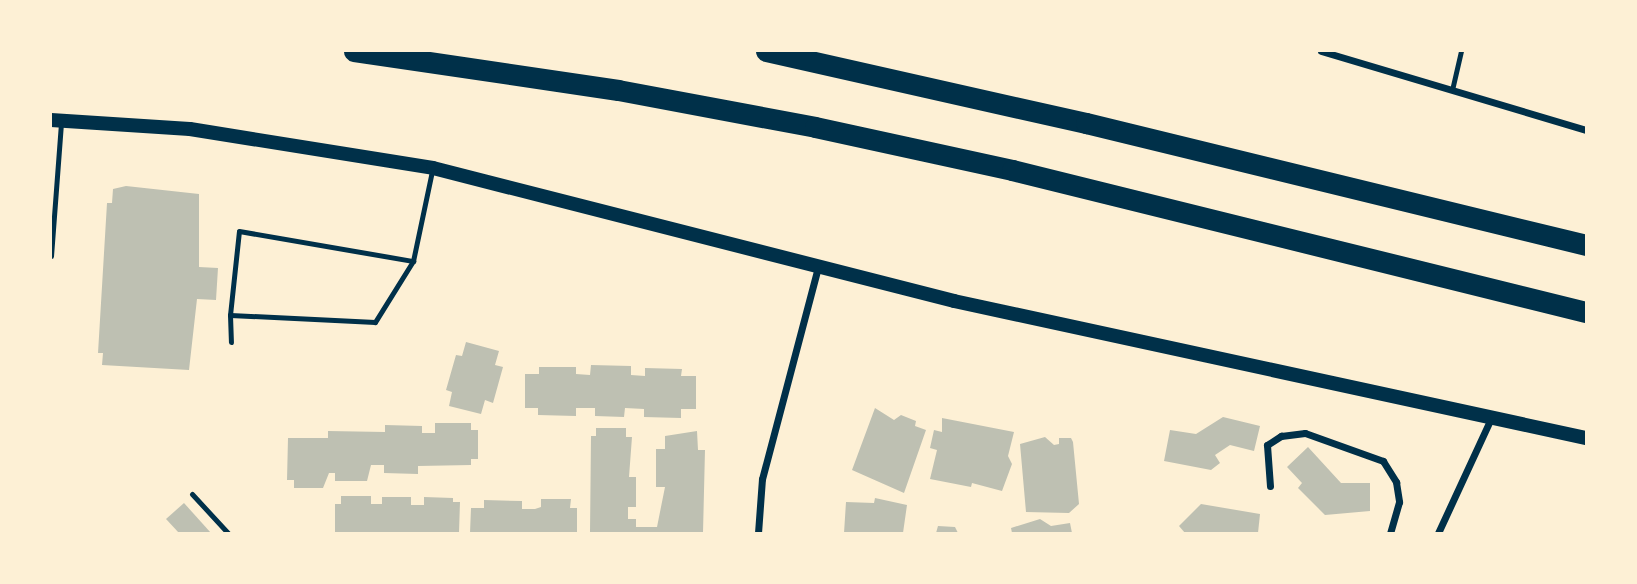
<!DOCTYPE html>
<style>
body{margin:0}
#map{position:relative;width:1637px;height:584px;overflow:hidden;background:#fdf0d5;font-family:Ubuntu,sans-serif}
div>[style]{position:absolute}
.building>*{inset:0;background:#bec0b2}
.service>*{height:5px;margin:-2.5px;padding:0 2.5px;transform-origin:2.5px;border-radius:2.5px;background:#003049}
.minor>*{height:7px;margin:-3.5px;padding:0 3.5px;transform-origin:3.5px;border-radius:3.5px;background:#003049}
.secondary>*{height:14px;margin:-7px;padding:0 7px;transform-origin:7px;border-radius:7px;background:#003049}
.motorway>*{height:21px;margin:-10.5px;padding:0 10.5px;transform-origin:10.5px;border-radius:10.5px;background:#003049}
span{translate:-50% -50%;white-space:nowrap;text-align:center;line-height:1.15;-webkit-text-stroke:7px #fdf0d5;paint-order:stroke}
.frame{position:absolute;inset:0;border:52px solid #fdf0d5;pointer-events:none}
</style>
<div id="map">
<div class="building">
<div style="clip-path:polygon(126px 186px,199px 194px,199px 267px,218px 268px,216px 300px,197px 299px,189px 370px,102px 365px,103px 353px,98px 353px,107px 203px,112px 203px,113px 189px)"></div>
<div style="clip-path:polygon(466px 342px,499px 351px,495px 365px,503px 367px,493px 403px,485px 400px,481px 414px,449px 406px,452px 392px,446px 390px,456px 355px,462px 356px)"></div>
<div style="clip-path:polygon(591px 365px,631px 366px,631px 375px,645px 376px,645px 368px,682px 369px,681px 376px,696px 376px,696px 409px,681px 409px,681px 418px,644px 417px,644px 409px,625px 408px,624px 417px,595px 416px,595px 408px,576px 408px,576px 416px,538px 415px,538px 408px,525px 408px,525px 374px,539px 374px,539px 367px,576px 367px,576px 374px,590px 375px)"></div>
<div style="clip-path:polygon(875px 408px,894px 420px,901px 415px,916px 421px,915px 426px,926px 430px,904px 493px,852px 470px)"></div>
<div style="clip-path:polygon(1223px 417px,1260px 426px,1254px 451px,1230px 445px,1215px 455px,1220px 463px,1211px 470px,1164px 461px,1170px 430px,1196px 434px)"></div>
<div style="clip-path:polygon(942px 418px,1014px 432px,1008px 456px,1012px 464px,1002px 491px,972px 483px,971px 487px,930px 479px,937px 450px,930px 448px,934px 430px,942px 432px)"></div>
<div style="clip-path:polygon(435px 423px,471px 423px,471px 430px,478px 430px,478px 459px,471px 459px,471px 465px,418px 466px,418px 474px,384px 473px,384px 465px,371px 465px,367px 481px,335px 481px,335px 473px,329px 473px,323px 488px,294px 488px,294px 480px,287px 480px,288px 438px,328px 438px,328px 431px,385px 432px,385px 425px,422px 426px,422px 433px,435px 433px)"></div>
<div style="clip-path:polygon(596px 428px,626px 428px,626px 437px,632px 437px,629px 477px,636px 477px,636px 507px,628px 507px,628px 519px,636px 519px,636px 527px,657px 527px,665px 487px,656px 487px,656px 449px,665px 449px,665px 436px,697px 431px,698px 450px,705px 450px,703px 533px,590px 533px,591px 436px,596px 436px)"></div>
<div style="clip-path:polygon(1045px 437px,1054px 445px,1059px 444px,1059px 438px,1071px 438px,1073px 442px,1079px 504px,1069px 513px,1026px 512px,1020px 444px)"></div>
<div style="clip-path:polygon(1308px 447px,1341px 483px,1370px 483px,1370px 511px,1325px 515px,1298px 488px,1302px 483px,1287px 467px)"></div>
<div style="clip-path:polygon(341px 496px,371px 496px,371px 504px,382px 504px,382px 497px,411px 497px,411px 505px,424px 505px,424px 497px,453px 498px,453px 502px,460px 502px,459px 533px,335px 533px,335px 504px,341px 504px)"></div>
<div style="clip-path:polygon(875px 498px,907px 505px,903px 533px,844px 533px,846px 502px,874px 503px)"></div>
<div style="clip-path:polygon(541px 499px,571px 499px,570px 508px,577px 508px,577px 533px,470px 533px,471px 508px,484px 508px,484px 500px,522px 501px,522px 509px,535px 509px,541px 507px)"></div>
<div style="clip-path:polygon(184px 503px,211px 533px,179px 533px,166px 519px)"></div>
<div style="clip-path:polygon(1201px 504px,1260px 514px,1258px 533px,1185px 533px,1179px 526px)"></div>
<div style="clip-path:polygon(1040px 519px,1051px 526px,1070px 523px,1072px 533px,1012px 533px,1011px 528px)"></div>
<div style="clip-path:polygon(938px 526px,955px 527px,958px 533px,936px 533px)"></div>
</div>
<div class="service">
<div style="left:1452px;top:90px;width:40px;rotate:-77deg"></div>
<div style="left:51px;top:256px;width:133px;rotate:-85.7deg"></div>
<div style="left:413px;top:261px;width:72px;rotate:121.9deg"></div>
<div style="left:375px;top:322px;width:145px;rotate:-177.2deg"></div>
<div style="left:230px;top:315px;width:84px;rotate:-83.9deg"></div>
<div style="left:239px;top:231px;width:177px;rotate:9.8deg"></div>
<div style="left:413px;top:261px;width:92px;rotate:-78.1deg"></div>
<div style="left:230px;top:315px;width:27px;rotate:88deg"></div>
<div style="left:192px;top:494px;width:53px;rotate:47.3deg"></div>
</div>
<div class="minor">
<div style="left:1321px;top:51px;width:277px;rotate:16.6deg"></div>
<div style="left:1270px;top:486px;width:41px;rotate:-94.2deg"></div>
<div style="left:1267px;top:445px;width:17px;rotate:-33deg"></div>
<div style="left:1281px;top:436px;width:24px;rotate:-7deg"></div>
<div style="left:1305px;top:433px;width:83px;rotate:19.7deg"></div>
<div style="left:1383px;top:461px;width:25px;rotate:58deg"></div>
<div style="left:1396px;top:482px;width:20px;rotate:81deg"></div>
<div style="left:1399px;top:502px;width:32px;rotate:106deg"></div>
<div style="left:758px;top:533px;width:54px;rotate:-85.8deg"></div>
<div style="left:762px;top:479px;width:219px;rotate:-75.2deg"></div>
<div style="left:1438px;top:533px;width:129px;rotate:-65.2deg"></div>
</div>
<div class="secondary">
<div style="left:51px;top:120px;width:139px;rotate:3.7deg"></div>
<div style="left:190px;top:129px;width:246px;rotate:9.1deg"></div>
<div style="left:433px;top:168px;width:538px;rotate:14.32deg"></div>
<div style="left:954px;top:301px;width:647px;rotate:12.23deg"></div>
</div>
<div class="motorway">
<div style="left:354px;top:51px;width:267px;rotate:8.4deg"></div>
<div style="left:618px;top:90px;width:200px;rotate:10.6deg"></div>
<div style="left:815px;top:127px;width:202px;rotate:12.3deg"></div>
<div style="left:1012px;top:170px;width:591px;rotate:13.9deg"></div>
<div style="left:766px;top:51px;width:328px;rotate:12.7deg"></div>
<div style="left:1086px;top:123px;width:515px;rotate:13.71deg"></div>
</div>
<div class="frame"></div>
</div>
